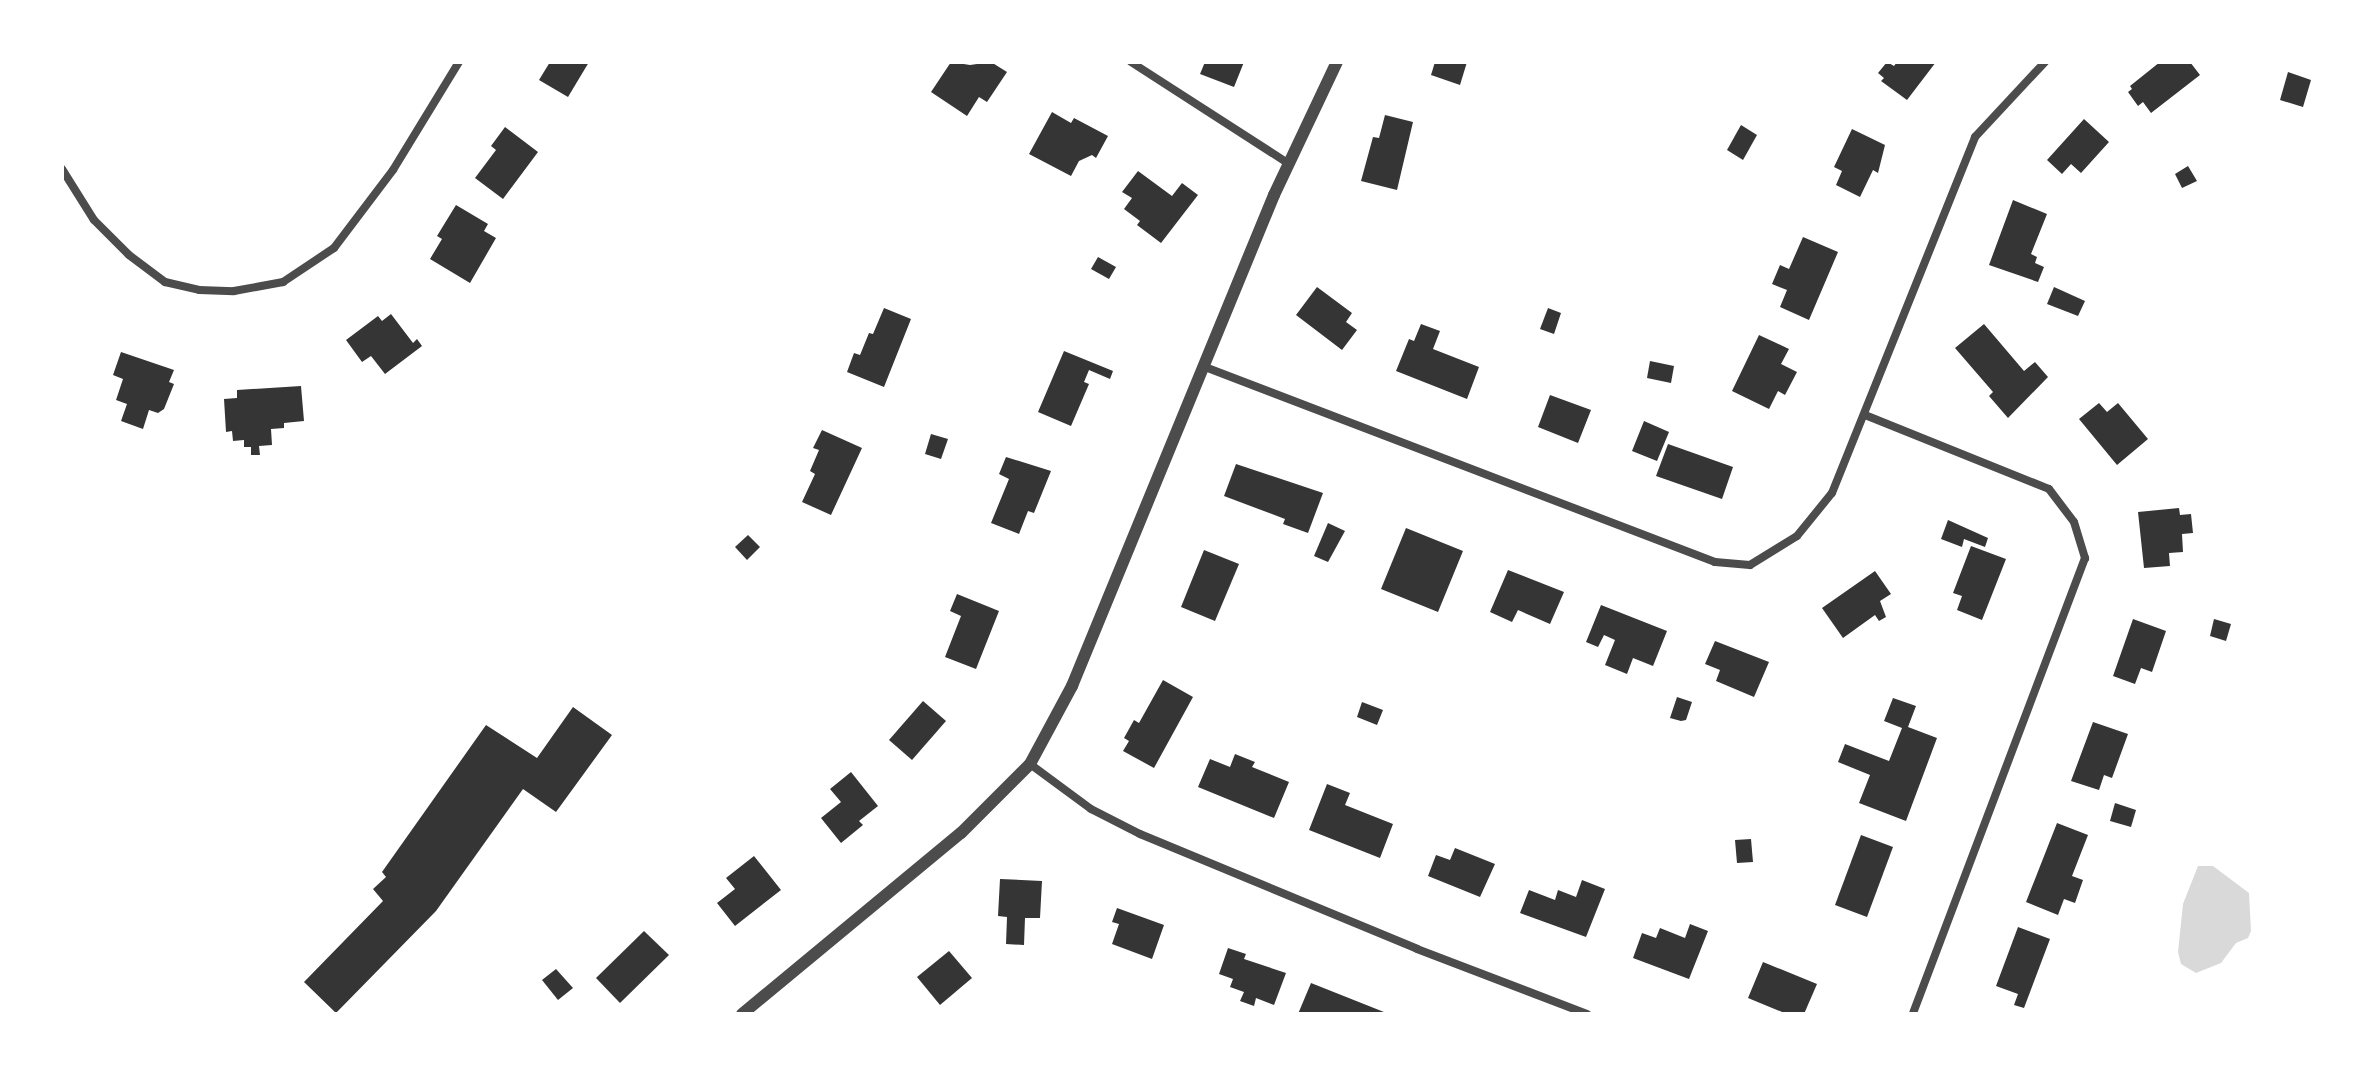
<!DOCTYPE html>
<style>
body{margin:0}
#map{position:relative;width:2377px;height:1076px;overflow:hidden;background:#fff;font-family:"Golos Text",sans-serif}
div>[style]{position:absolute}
.water>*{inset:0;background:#d9d9d9}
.building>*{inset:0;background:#353535}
.minor>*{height:8px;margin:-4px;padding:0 4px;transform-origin:4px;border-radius:4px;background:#4c4c4c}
.tertiary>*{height:12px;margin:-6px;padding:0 6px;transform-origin:6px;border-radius:6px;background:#4c4c4c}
span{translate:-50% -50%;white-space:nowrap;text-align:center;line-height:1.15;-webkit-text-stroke:6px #fff;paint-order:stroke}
.frame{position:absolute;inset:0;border:64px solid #fff;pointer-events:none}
</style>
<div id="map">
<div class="water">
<div style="clip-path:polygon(2198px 866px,2213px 866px,2249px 893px,2251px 931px,2248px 938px,2236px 943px,2221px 963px,2196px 973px,2181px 964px,2178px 952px,2183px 904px)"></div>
</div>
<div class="building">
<div style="clip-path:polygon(550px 62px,589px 62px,568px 97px,539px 80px)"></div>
<div style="clip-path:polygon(951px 62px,970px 65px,991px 62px,1007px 72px,987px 102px,979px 97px,967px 116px,931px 92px)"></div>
<div style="clip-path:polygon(1205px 62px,1244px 62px,1234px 87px,1200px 74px)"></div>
<div style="clip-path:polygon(1435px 62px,1467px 62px,1460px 85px,1431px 75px)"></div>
<div style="clip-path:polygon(1887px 62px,1894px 66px,1897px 62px,1936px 62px,1907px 100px,1881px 81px,1884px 78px,1878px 73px)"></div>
<div style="clip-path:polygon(2160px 62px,2190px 62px,2200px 75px,2151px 113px,2143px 102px,2138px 106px,2128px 92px,2132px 89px,2130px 86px)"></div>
<div style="clip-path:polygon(2288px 72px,2311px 80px,2303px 107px,2280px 100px)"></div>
<div style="clip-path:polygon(1052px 112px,1071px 123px,1074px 118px,1108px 136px,1096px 158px,1092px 155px,1079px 161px,1071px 176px,1029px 154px)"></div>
<div style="clip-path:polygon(1385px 115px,1413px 122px,1397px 190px,1361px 181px,1373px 137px,1379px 138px)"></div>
<div style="clip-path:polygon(2084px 119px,2109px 142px,2081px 173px,2071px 164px,2062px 174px,2047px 160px)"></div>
<div style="clip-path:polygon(1741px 125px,1757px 135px,1743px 160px,1727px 150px)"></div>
<div style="clip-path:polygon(505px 127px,538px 152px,503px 199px,475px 178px,496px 150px,491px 146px)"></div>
<div style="clip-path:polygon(1852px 129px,1885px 145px,1878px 173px,1873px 170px,1860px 197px,1836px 185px,1842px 171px,1834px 167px)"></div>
<div style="clip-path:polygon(2188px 166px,2197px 181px,2182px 188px,2175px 174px)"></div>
<div style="clip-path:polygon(1138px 171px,1172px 196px,1182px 183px,1198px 195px,1161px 243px,1137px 225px,1140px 221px,1124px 209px,1132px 198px,1122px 192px)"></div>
<div style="clip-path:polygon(2013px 200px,2047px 214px,2031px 254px,2037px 257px,2035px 263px,2044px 267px,2038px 282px,1989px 265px)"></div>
<div style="clip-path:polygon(456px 205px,488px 224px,484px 231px,496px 238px,470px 283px,430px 259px,442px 239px,437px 236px)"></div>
<div style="clip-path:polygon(1803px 237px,1838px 252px,1809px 320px,1780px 307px,1787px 290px,1772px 284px,1780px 265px,1789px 269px)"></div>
<div style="clip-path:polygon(1098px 257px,1116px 267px,1109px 279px,1091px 269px)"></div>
<div style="clip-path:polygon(1317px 287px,1352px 313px,1346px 322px,1357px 330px,1342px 350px,1296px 315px)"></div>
<div style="clip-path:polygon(2054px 287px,2085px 301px,2078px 316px,2047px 304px)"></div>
<div style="clip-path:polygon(884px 308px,911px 319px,884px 387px,847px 372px,854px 353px,860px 355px,869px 333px,873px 334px)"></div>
<div style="clip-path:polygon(1548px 308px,1561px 313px,1554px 334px,1540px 329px)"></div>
<div style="clip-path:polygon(391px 314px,413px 343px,417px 339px,422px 346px,385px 374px,371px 356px,362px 362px,346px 340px,378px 316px,382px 321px)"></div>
<div style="clip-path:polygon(1421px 324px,1440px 331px,1433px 349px,1479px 367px,1467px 399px,1396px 371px,1409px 339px,1414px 341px)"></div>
<div style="clip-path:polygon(1984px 324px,2024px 371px,2035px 362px,2048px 377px,2008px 418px,1989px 396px,1993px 392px,1955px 348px)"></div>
<div style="clip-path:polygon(1759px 335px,1789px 349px,1781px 364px,1797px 372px,1785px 395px,1778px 391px,1769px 409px,1732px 391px)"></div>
<div style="clip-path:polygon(1064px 351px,1113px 371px,1110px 379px,1089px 370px,1084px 382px,1089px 384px,1071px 426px,1038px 412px)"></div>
<div style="clip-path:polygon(121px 352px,174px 370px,169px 382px,174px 384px,164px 409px,158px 413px,149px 410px,143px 429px,121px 421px,127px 404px,116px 400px,123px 379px,113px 375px)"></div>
<div style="clip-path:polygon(1650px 361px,1674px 366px,1671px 383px,1647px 378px)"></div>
<div style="clip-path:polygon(301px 386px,304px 421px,284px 423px,284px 428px,271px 429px,272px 445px,259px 446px,260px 455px,251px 455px,251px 447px,244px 447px,244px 440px,233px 441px,232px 431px,226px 432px,224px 399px,237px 398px,237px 390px)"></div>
<div style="clip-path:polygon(1550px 395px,1591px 410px,1578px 443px,1538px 427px)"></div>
<div style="clip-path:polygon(2099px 403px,2107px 412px,2118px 403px,2148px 439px,2117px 465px,2079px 419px)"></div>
<div style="clip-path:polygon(1644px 421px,1669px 432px,1657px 461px,1632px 451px)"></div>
<div style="clip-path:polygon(822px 430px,862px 448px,831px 515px,802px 502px,815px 474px,810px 471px,819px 450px,813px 448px)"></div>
<div style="clip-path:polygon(931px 434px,948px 439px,941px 459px,925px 454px)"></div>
<div style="clip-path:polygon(1668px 444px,1733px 467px,1722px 499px,1656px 476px)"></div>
<div style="clip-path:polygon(1006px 457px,1051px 471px,1034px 513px,1028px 511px,1019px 534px,991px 523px,1009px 479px,999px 474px)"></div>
<div style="clip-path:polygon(1236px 464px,1323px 493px,1308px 533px,1283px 524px,1285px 519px,1224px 496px)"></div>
<div style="clip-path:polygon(2179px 508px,2180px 515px,2191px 514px,2193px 533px,2182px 534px,2183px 552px,2169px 553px,2170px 566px,2144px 568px,2138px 512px)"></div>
<div style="clip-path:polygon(1948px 520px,1988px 538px,1985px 547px,1964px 539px,1962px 547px,1941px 539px)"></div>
<div style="clip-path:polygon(1328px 523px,1345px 531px,1328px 562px,1314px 556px)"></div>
<div style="clip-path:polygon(1406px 528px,1463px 551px,1438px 612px,1381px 589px)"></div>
<div style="clip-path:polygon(748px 535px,760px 547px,747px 560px,735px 547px)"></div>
<div style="clip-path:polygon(1971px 546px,2006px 559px,1982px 620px,1957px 610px,1962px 596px,1953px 593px)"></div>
<div style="clip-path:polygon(1204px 550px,1239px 564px,1215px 621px,1181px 607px)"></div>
<div style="clip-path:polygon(1508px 570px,1564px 592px,1550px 624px,1518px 610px,1512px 622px,1490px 612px)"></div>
<div style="clip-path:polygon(1875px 571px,1891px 594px,1880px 601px,1886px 617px,1879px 621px,1875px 615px,1843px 638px,1822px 608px)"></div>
<div style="clip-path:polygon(957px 594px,999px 611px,976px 669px,945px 657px,961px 616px,950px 611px)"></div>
<div style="clip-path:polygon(1601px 605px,1667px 631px,1653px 666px,1633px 658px,1627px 674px,1605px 665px,1615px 640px,1604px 635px,1598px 647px,1586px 642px)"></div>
<div style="clip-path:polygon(2133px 619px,2166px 631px,2152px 672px,2141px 668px,2135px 684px,2113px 676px)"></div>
<div style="clip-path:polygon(2214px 619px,2231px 624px,2226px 641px,2210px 636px)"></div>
<div style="clip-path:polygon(1715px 641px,1769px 662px,1754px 697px,1716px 681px,1720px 670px,1705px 664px)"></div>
<div style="clip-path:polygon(1163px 680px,1193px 697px,1154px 768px,1123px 751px,1129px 741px,1124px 738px,1134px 720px,1139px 723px)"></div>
<div style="clip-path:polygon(1677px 697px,1692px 702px,1686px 720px,1681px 721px,1670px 718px)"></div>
<div style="clip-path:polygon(1893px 698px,1916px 706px,1908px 727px,1937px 738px,1906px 821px,1859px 803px,1870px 775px,1838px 762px,1845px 744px,1889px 761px,1902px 728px,1884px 721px)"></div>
<div style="clip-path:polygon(923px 701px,946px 721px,912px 760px,889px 740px)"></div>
<div style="clip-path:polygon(1362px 702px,1383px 710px,1377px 725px,1357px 717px)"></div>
<div style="clip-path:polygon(573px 707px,612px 735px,556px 812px,523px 789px,436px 911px,336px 1013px,304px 982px,383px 901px,373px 889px,386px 877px,382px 872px,486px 725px,537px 758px)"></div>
<div style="clip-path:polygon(2093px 722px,2128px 734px,2112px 778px,2104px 775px,2099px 790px,2071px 781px)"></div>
<div style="clip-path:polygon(1235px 754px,1255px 762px,1252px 767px,1289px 782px,1274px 818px,1198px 787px,1210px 759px,1230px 767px)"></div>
<div style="clip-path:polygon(851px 772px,878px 806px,859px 821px,863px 825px,841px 843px,821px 818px,841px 802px,830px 789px)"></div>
<div style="clip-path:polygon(1327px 784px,1350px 793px,1345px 805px,1393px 824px,1380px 858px,1309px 830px)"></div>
<div style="clip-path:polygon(2115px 803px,2136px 810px,2131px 827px,2110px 821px)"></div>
<div style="clip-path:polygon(2057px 823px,2088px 835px,2072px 876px,2083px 880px,2075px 903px,2064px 899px,2058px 915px,2026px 902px)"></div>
<div style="clip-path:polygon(1861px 835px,1893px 847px,1867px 917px,1835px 905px)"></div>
<div style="clip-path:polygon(1751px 839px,1753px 862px,1737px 863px,1735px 840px)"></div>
<div style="clip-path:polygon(1455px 848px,1495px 864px,1480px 897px,1428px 876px,1436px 855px,1450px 860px)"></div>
<div style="clip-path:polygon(754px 856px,781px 890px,735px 926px,717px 903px,735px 889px,726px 878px)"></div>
<div style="clip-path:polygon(1000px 879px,1042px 881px,1040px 918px,1025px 918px,1024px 945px,1006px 944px,1007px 917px,998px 916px)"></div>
<div style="clip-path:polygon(1582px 880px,1605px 889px,1586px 937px,1520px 913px,1529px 890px,1555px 900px,1558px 890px,1576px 897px)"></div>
<div style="clip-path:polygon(1117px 908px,1164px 925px,1152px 959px,1112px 944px,1119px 924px,1112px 922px)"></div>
<div style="clip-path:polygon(1690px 924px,1708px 931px,1689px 979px,1633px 958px,1642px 933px,1656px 938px,1660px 928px,1685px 938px)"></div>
<div style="clip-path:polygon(2018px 927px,2050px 939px,2024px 1008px,2014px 1005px,2018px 994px,1996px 986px)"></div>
<div style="clip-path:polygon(644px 931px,669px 955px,620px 1003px,596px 978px)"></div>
<div style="clip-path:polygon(1228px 948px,1246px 954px,1244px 959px,1286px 973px,1274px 1005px,1256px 998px,1254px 1006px,1240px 1001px,1244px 992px,1230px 987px,1233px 979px,1219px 974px)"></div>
<div style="clip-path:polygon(949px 951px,972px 978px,940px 1005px,917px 977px)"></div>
<div style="clip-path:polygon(1763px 962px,1817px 984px,1804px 1014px,1787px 1014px,1748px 998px)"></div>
<div style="clip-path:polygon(556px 969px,573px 988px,558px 1000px,542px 980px)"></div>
<div style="clip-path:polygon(1311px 983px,1389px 1014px,1298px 1014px)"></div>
</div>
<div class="minor">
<div style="left:1131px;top:62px;width:187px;rotate:32.8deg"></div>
<div style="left:62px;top:169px;width:60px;rotate:57.9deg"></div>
<div style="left:94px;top:220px;width:49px;rotate:45deg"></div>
<div style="left:129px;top:255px;width:45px;rotate:36.9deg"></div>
<div style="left:165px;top:282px;width:35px;rotate:13deg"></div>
<div style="left:199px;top:290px;width:35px;rotate:2deg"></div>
<div style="left:234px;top:291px;width:50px;rotate:-10.4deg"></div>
<div style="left:283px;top:282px;width:61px;rotate:-33.7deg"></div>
<div style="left:334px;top:248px;width:98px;rotate:-52.9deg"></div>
<div style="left:393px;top:170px;width:127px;rotate:-58.6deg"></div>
<div style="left:1205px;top:367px;width:546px;rotate:20.92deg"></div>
<div style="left:1715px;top:562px;width:35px;rotate:5deg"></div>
<div style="left:1750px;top:565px;width:55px;rotate:-31.7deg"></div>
<div style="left:1797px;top:536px;width:55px;rotate:-50.9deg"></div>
<div style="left:1832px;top:493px;width:384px;rotate:-68.1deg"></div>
<div style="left:1975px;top:137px;width:103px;rotate:-47deg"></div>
<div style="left:1865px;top:415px;width:198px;rotate:21.9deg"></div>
<div style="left:2049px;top:489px;width:41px;rotate:52.9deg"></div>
<div style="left:2074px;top:522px;width:38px;rotate:73deg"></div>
<div style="left:2085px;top:558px;width:487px;rotate:110.7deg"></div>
<div style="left:1030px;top:764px;width:76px;rotate:36.4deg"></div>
<div style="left:1091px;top:809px;width:55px;rotate:27deg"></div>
<div style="left:1140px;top:834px;width:300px;rotate:22.5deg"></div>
<div style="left:1417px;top:949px;width:182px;rotate:20.9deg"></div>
</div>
<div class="tertiary">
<div style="left:742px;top:1014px;width:284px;rotate:-39.6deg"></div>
<div style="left:961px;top:833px;width:98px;rotate:-45deg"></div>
<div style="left:1030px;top:764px;width:89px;rotate:-61.7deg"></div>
<div style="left:1072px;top:686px;width:531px;rotate:-67.64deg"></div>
<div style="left:1274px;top:195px;width:147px;rotate:-64.7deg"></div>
</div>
<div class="frame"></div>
</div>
